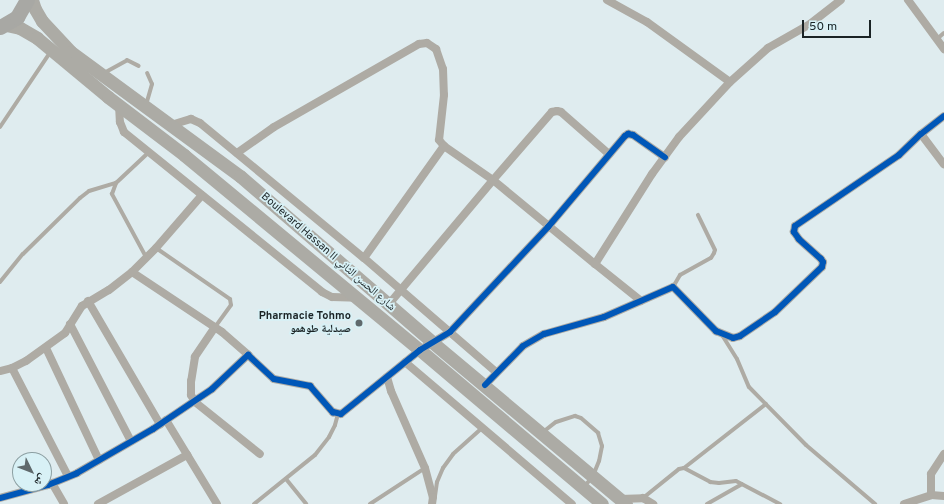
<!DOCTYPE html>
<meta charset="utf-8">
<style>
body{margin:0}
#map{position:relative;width:944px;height:504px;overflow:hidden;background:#dfecef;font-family:Overpass,"Noto Naskh Arabic",sans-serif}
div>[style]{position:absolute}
.lane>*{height:4px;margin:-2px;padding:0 2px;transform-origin:2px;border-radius:2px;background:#aeaba4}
.street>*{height:8px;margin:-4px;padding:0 4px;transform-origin:4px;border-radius:4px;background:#aeaba4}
.primary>*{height:13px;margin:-6.5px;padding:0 6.5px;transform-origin:6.5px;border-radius:6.5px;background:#acaba5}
.highway>*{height:15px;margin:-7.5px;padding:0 7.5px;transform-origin:7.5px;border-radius:7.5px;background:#a8a8a4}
.cycleway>*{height:6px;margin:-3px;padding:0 3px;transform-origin:3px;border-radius:3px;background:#0057b8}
.dots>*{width:11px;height:11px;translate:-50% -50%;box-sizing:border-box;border:2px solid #d8f1f6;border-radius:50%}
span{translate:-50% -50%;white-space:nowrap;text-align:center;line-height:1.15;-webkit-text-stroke:3.5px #d8f1f6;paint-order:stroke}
.street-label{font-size:11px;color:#1a2325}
.poi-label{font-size:11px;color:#1a2325;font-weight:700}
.right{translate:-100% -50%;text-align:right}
.north{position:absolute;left:12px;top:452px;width:40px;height:40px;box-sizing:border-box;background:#d8f1f6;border:1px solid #8c9fa2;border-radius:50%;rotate:133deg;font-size:11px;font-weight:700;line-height:16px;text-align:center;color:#1a2325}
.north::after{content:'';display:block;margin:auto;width:14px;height:18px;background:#5f696c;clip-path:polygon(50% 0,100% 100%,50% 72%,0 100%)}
.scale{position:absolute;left:802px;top:20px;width:69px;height:18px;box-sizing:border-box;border:2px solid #1a2325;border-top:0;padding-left:5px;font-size:12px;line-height:14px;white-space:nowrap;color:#1a2325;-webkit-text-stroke:3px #d8f1f6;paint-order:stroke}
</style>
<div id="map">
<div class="lane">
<div style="left:937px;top:39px;width:9px;rotate:-41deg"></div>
<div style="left:104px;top:73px;width:26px;rotate:-29deg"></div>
<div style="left:127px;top:60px;width:13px;rotate:27deg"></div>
<div style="left:146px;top:105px;width:22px;rotate:-74deg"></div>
<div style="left:152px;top:84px;width:12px;rotate:-114deg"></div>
<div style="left:0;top:127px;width:92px;rotate:-56.1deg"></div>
<div style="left:156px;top:248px;width:90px;rotate:34.6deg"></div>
<div style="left:230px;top:299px;width:6px;rotate:81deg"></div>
<div style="left:231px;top:305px;width:27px;rotate:126deg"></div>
<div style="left:146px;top:257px;width:72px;rotate:-118.4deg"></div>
<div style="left:112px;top:194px;width:12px;rotate:-70deg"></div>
<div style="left:116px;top:183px;width:45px;rotate:-43.2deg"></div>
<div style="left:0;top:282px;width:36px;rotate:-51deg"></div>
<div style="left:23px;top:254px;width:80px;rotate:-44.5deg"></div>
<div style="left:80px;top:198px;width:11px;rotate:-38deg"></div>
<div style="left:89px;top:191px;width:28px;rotate:-17deg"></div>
<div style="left:673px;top:287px;width:14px;rotate:-60deg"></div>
<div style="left:680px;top:275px;width:35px;rotate:-29deg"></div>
<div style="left:711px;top:258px;width:6px;rotate:-59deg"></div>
<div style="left:714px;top:253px;width:3px;rotate:-72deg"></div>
<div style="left:715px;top:250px;width:39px;rotate:-116deg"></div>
<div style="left:722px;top:335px;width:28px;rotate:58deg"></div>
<div style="left:737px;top:359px;width:30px;rotate:67deg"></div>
<div style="left:749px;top:387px;width:81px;rotate:45.5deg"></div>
<div style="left:806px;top:445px;width:91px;rotate:40.5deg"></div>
<div style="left:543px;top:432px;width:16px;rotate:-38deg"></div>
<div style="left:556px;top:422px;width:20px;rotate:-18deg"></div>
<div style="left:575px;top:416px;width:6px;rotate:18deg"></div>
<div style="left:581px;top:418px;width:23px;rotate:41deg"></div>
<div style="left:598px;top:433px;width:14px;rotate:73deg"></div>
<div style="left:602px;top:446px;width:15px;rotate:101deg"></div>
<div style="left:599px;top:461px;width:16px;rotate:112deg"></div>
<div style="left:593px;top:476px;width:13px;rotate:129deg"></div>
<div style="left:684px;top:468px;width:104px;rotate:-38deg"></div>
<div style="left:286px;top:479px;width:32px;rotate:51deg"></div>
<div style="left:435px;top:496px;width:14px;rotate:-82deg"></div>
<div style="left:437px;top:482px;width:15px;rotate:-67deg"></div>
<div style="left:443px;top:468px;width:17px;rotate:-54deg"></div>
<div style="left:453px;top:454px;width:39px;rotate:-42deg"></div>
<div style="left:643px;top:498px;width:46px;rotate:-38.9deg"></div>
<div style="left:679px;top:469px;width:5px;rotate:-11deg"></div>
<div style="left:684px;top:468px;width:30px;rotate:28deg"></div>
<div style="left:710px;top:482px;width:9px;rotate:6deg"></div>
<div style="left:719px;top:483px;width:17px;rotate:-7deg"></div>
<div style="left:736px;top:481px;width:50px;rotate:27.6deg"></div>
<div style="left:254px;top:504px;width:78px;rotate:-38.8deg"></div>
<div style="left:315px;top:455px;width:23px;rotate:-52deg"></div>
<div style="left:329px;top:437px;width:13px;rotate:-63deg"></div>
<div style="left:335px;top:425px;width:11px;rotate:-75deg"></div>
<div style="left:370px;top:504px;width:66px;rotate:-33.2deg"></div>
<div style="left:707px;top:504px;width:40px;rotate:-29.7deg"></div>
</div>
<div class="street">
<div style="left:607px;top:0;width:46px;rotate:28.8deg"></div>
<div style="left:647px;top:22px;width:102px;rotate:35.9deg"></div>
<div style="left:908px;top:0;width:61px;rotate:53.7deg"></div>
<div style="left:119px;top:105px;width:17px;rotate:87deg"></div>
<div style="left:120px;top:122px;width:11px;rotate:68deg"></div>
<div style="left:124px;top:132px;width:255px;rotate:38.9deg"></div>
<div style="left:322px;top:292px;width:11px;rotate:27deg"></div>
<div style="left:332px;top:297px;width:25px;rotate:2deg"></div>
<div style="left:171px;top:125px;width:21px;rotate:-17deg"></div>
<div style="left:191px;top:119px;width:10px;rotate:24deg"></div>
<div style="left:200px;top:123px;width:212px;rotate:39.5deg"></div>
<div style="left:364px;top:258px;width:174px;rotate:40.8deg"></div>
<div style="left:921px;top:134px;width:38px;rotate:53deg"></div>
<div style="left:237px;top:153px;width:45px;rotate:-35.1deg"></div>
<div style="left:274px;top:127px;width:167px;rotate:-29.8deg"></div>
<div style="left:419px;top:44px;width:8px;rotate:-7deg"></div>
<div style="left:427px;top:43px;width:11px;rotate:34deg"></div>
<div style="left:436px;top:49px;width:21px;rotate:71deg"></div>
<div style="left:443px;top:69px;width:26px;rotate:88deg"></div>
<div style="left:444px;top:95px;width:45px;rotate:96.3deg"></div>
<div style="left:439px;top:140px;width:8px;rotate:50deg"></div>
<div style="left:364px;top:258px;width:138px;rotate:-54.5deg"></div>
<div style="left:444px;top:146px;width:60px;rotate:34.8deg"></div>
<div style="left:493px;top:180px;width:132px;rotate:39.5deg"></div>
<div style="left:595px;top:264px;width:107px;rotate:-57.7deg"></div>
<div style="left:652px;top:174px;width:46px;rotate:-53.9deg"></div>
<div style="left:679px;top:137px;width:75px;rotate:-47.2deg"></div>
<div style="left:730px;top:82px;width:51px;rotate:-41.8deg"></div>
<div style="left:768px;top:48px;width:48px;rotate:-29.7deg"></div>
<div style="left:810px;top:24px;width:39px;rotate:-38deg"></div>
<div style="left:595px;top:264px;width:59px;rotate:38.8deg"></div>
<div style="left:132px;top:272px;width:108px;rotate:33.7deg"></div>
<div style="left:222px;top:332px;width:35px;rotate:41deg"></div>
<div style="left:88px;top:301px;width:143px;rotate:59.7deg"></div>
<div style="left:389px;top:304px;width:162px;rotate:-50deg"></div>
<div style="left:493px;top:180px;width:90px;rotate:-49.1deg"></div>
<div style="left:552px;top:112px;width:5px;rotate:-11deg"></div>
<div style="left:557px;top:111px;width:4px;rotate:14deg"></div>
<div style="left:561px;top:112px;width:64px;rotate:41.2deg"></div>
<div style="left:70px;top:324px;width:132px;rotate:62.5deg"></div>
<div style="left:215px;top:327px;width:36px;rotate:124deg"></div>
<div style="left:195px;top:357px;width:24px;rotate:99deg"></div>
<div style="left:191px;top:381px;width:14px;rotate:90deg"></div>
<div style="left:191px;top:395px;width:8px;rotate:60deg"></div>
<div style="left:195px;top:402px;width:83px;rotate:38.7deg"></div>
<div style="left:46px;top:348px;width:124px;rotate:64.7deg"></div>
<div style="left:405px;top:362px;width:219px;rotate:40.4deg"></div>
<div style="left:12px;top:368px;width:122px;rotate:62.6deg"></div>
<div style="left:0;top:371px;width:12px;rotate:-14deg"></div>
<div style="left:12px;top:368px;width:16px;rotate:-27deg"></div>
<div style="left:26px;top:361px;width:48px;rotate:-35.7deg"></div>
<div style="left:65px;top:333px;width:32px;rotate:-58deg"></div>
<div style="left:82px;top:306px;width:31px;rotate:-31deg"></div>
<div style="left:109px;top:290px;width:29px;rotate:-38deg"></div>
<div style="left:132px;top:272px;width:34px;rotate:-45deg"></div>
<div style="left:156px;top:248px;width:70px;rotate:-49deg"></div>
<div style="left:387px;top:377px;width:15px;rotate:74deg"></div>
<div style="left:391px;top:391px;width:84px;rotate:66.2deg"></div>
<div style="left:425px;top:468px;width:30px;rotate:75deg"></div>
<div style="left:433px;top:497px;width:7px;rotate:98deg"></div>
<div style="left:485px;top:385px;width:54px;rotate:-45.7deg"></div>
<div style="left:523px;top:346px;width:24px;rotate:-30deg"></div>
<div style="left:544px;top:334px;width:62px;rotate:-15.8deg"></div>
<div style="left:604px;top:317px;width:75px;rotate:-23.5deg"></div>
<div style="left:673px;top:287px;width:62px;rotate:45.7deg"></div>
<div style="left:716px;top:331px;width:18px;rotate:22deg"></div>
<div style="left:733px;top:338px;width:7px;rotate:-16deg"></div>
<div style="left:740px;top:336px;width:42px;rotate:-34.4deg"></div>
<div style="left:775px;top:312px;width:65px;rotate:-43.8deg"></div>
<div style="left:822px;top:267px;width:5px;rotate:-79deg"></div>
<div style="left:823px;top:262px;width:4px;rotate:-124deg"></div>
<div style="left:821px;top:259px;width:30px;rotate:-138deg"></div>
<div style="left:799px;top:239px;width:9px;rotate:-126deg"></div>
<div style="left:794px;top:232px;width:6px;rotate:-81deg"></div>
<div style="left:795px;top:226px;width:126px;rotate:-34.3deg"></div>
<div style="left:899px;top:155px;width:30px;rotate:-44deg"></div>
<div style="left:921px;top:134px;width:29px;rotate:-38deg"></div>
<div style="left:166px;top:420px;width:98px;rotate:58.7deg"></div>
<div style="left:52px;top:483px;width:24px;rotate:60deg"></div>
<div style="left:931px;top:495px;width:21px;rotate:-90deg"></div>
<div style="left:931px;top:474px;width:24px;rotate:-57deg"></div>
<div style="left:0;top:498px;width:50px;rotate:-15.2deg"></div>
<div style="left:48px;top:485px;width:31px;rotate:-22deg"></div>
<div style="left:77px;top:473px;width:88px;rotate:-30.1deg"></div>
<div style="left:153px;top:429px;width:71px;rotate:-34.1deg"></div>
<div style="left:212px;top:389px;width:50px;rotate:-43.4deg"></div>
<div style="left:248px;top:355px;width:35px;rotate:43deg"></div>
<div style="left:274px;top:379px;width:37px;rotate:11deg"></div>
<div style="left:310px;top:386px;width:35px;rotate:49deg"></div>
<div style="left:333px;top:412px;width:8px;rotate:14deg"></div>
<div style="left:341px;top:414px;width:102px;rotate:-39deg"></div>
<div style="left:420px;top:350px;width:35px;rotate:-31deg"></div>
<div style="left:450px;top:332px;width:144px;rotate:-47deg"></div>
<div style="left:548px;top:227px;width:119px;rotate:-49.8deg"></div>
<div style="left:625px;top:136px;width:4px;rotate:-34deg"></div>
<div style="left:628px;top:134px;width:5px;rotate:11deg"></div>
<div style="left:633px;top:135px;width:39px;rotate:35deg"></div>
<div style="left:620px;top:499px;width:23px;rotate:-2deg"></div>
<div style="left:643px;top:498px;width:12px;rotate:31deg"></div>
<div style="left:98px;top:504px;width:102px;rotate:-28.8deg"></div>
<div style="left:904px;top:504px;width:28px;rotate:-18deg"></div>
<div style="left:931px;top:495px;width:13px;rotate:4deg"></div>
</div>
<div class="primary">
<div style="left:32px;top:0;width:9px;rotate:72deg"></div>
<div style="left:35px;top:9px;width:14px;rotate:60deg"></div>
<div style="left:42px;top:21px;width:42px;rotate:46.9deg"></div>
<div style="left:71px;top:52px;width:210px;rotate:36.3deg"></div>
<div style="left:240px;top:176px;width:254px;rotate:40.8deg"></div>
<div style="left:432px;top:342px;width:253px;rotate:39.9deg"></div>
<div style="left:6px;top:25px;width:14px;rotate:12deg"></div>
<div style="left:20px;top:28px;width:20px;rotate:30deg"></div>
<div style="left:37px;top:38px;width:92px;rotate:39.7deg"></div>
<div style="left:108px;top:97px;width:96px;rotate:37.3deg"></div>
<div style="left:184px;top:155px;width:306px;rotate:39.6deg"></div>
<div style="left:420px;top:350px;width:238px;rotate:40.2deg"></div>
</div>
<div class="highway">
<div style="left:0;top:27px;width:20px;rotate:-30deg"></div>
<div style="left:17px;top:17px;width:20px;rotate:-60deg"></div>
</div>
<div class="cycleway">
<div style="left:485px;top:385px;width:54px;rotate:-45.7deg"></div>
<div style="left:523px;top:346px;width:24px;rotate:-30deg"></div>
<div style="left:544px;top:334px;width:62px;rotate:-15.8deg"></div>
<div style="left:604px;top:317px;width:75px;rotate:-23.5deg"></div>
<div style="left:673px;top:287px;width:62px;rotate:45.7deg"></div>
<div style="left:716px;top:331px;width:18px;rotate:22deg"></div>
<div style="left:733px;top:338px;width:7px;rotate:-16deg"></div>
<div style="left:740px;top:336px;width:42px;rotate:-34.4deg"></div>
<div style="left:775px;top:312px;width:65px;rotate:-43.8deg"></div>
<div style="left:822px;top:267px;width:5px;rotate:-79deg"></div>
<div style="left:823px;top:262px;width:4px;rotate:-124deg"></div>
<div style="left:821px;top:259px;width:30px;rotate:-138deg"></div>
<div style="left:799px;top:239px;width:9px;rotate:-126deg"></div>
<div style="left:794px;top:232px;width:6px;rotate:-81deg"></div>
<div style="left:795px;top:226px;width:126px;rotate:-34.3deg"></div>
<div style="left:899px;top:155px;width:30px;rotate:-44deg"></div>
<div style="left:921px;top:134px;width:29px;rotate:-38deg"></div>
<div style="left:0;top:498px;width:50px;rotate:-15.2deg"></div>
<div style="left:48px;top:485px;width:31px;rotate:-22deg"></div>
<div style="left:77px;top:473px;width:88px;rotate:-30.1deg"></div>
<div style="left:153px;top:429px;width:71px;rotate:-34.1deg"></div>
<div style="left:212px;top:389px;width:50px;rotate:-43.4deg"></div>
<div style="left:248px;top:355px;width:35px;rotate:43deg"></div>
<div style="left:274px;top:379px;width:37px;rotate:11deg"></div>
<div style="left:310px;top:386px;width:35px;rotate:49deg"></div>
<div style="left:333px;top:412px;width:8px;rotate:14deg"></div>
<div style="left:341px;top:414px;width:102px;rotate:-39deg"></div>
<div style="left:420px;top:350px;width:35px;rotate:-31deg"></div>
<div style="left:450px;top:332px;width:144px;rotate:-47deg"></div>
<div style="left:548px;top:227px;width:119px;rotate:-49.8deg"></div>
<div style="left:625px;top:136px;width:4px;rotate:-34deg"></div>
<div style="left:628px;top:134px;width:5px;rotate:11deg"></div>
<div style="left:633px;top:135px;width:39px;rotate:35deg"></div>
</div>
<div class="dots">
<div style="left:359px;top:323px;background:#5f696c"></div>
</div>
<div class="street-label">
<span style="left:328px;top:252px;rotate:41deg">Boulevard Hassan II شارع الحسن الثاني</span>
</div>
<div class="poi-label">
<span class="right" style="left:351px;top:323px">Pharmacie Tohmo<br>صيدلية طوهمو</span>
</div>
<div class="north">ش</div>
<div class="scale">50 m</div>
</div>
